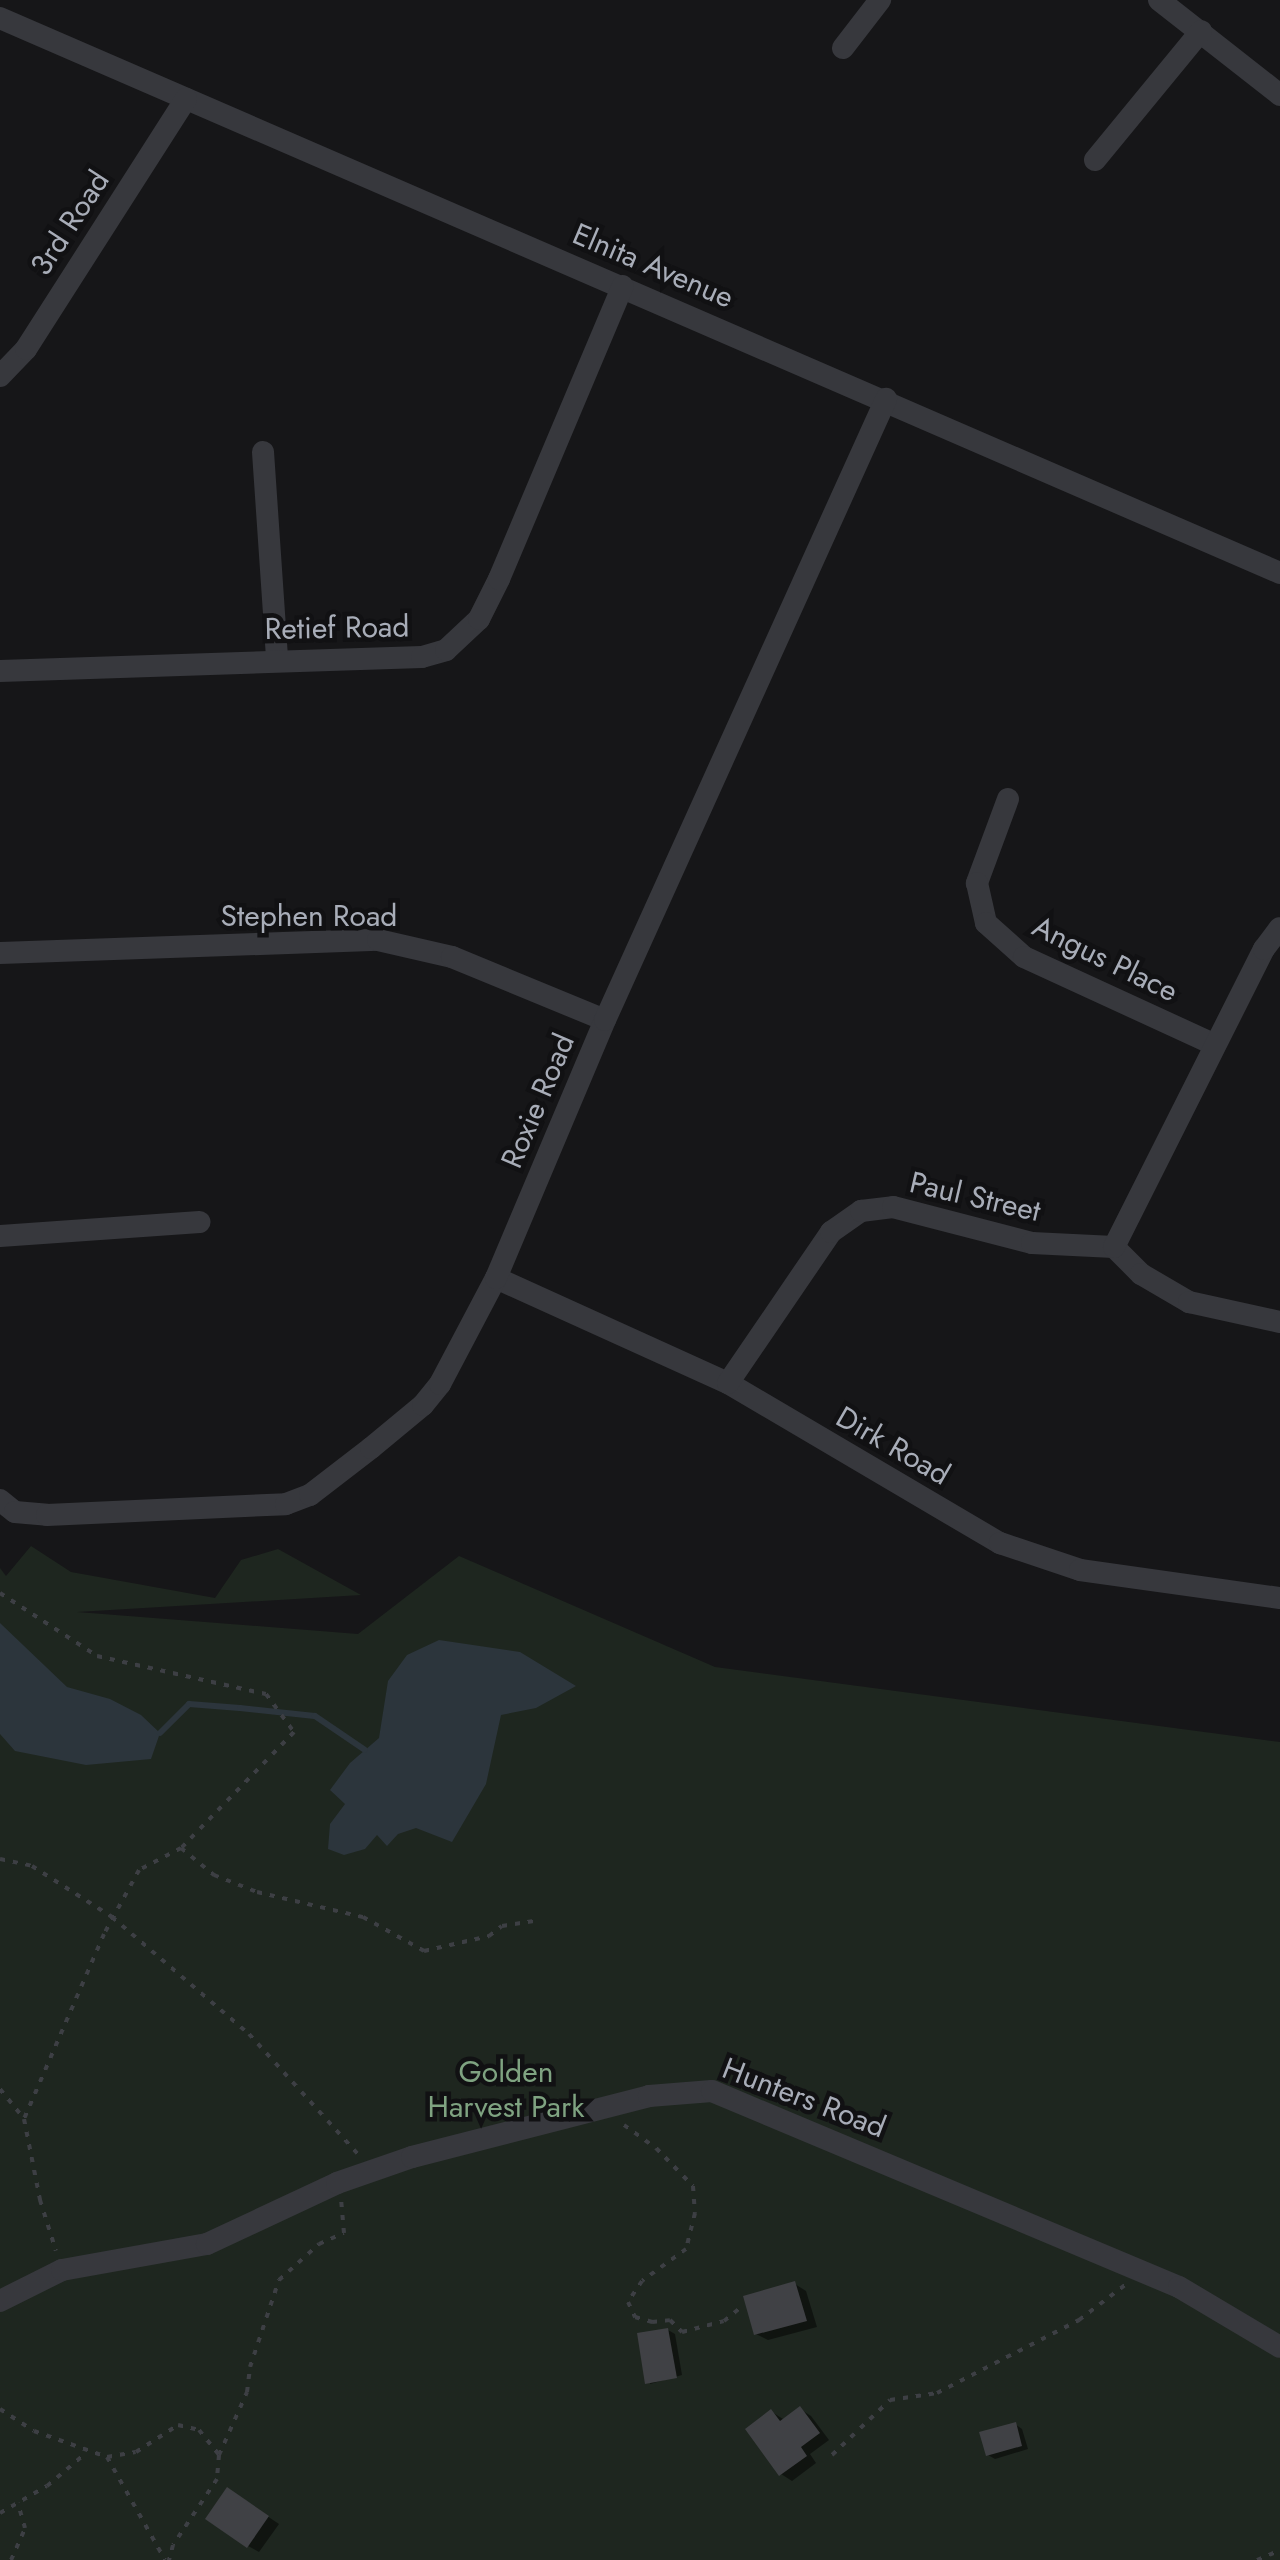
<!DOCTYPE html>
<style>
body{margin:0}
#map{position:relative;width:1280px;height:2560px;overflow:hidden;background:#161618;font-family:Jost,sans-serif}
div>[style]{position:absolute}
.green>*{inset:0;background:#1e261f}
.water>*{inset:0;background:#2c353c}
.shadow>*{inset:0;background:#0007}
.stream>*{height:6px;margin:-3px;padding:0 3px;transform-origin:3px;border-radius:3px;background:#2c353c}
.building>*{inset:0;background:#404145}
.path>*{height:4px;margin-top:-2px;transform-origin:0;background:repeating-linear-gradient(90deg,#3d3f44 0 5px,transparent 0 13px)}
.street>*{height:22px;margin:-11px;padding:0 11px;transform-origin:11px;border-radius:11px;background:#37383d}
span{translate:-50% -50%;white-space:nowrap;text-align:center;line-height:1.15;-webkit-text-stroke:9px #111113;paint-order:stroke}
.street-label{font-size:30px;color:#a8adb8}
.park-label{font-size:30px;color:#7fa381}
</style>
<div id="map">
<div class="green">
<div style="clip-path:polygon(31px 1546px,71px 1572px,215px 1598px,241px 1560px,278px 1549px,361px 1595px,77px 1612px,358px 1634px,459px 1556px,715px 1667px,1280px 1742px,1280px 2560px,0 2560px,0 1568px,6px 1576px)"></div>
</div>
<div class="water">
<div style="clip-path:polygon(0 1623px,67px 1687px,110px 1699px,141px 1715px,160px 1733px,151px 1759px,86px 1765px,15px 1751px,0 1734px)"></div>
<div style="clip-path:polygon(439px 1640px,520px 1652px,576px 1686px,536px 1708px,501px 1715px,486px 1784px,452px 1842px,416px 1828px,398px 1834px,387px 1846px,377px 1835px,365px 1849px,344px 1855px,328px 1849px,330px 1824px,345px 1804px,330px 1790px,350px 1763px,379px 1738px,388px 1681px,407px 1655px)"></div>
</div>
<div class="shadow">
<div style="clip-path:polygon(795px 2284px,806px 2291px,817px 2327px,768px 2340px,756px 2334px)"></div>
<div style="clip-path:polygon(668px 2330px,675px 2334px,682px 2375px,650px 2384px)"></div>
<div style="clip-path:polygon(800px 2409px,811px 2416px,829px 2440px,810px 2454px,816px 2463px,792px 2481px,781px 2474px,772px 2412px,783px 2419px)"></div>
<div style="clip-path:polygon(1015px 2424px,1022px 2429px,1028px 2449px,995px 2459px,988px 2455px)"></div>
<div style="clip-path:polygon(239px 2497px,279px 2524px,259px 2552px,248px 2546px)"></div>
</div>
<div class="stream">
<div style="left:160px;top:1733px;width:41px;rotate:-45deg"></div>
<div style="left:189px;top:1704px;width:51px;rotate:4.5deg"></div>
<div style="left:240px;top:1708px;width:75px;rotate:6.1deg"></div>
<div style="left:315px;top:1716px;width:60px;rotate:34.2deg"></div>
</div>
<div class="building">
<div style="clip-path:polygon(795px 2281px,807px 2321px,754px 2335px,743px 2296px)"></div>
<div style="clip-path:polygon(668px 2328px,677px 2378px,645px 2384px,637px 2333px)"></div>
<div style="clip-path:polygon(800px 2406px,820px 2433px,801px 2447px,807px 2456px,779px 2476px,745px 2429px,771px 2409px,780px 2421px)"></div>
<div style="clip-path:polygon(1016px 2422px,1022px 2446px,986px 2456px,979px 2432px)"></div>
<div style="clip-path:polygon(227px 2487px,269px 2516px,247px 2548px,205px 2519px)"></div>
</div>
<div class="path">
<div style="left:0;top:1593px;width:116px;rotate:33deg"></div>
<div style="left:97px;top:1656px;width:173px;rotate:12.7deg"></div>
<div style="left:266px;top:1694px;width:47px;rotate:53.6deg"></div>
<div style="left:294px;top:1732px;width:162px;rotate:134.2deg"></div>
<div style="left:181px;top:1848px;width:47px;rotate:152.4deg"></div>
<div style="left:139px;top:1870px;width:73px;rotate:118.7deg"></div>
<div style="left:104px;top:1934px;width:202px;rotate:113.4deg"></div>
<div style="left:24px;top:2119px;width:83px;rotate:78.8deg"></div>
<div style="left:40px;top:2200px;width:53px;rotate:72.6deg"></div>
<div style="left:181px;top:1848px;width:43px;rotate:39.3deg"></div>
<div style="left:214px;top:1875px;width:46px;rotate:21.6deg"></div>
<div style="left:257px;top:1892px;width:109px;rotate:13.3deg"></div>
<div style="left:363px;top:1917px;width:70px;rotate:29.1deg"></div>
<div style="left:424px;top:1951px;width:67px;rotate:-13deg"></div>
<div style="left:489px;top:1936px;width:16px;rotate:-38deg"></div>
<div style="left:502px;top:1926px;width:37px;rotate:-9deg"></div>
<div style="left:0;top:1859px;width:33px;rotate:12deg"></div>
<div style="left:32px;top:1866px;width:95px;rotate:32.5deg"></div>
<div style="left:112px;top:1917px;width:180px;rotate:40.5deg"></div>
<div style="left:249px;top:2034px;width:162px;rotate:47.8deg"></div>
<div style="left:0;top:2089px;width:38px;rotate:51deg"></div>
<div style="left:624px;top:2125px;width:39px;rotate:36deg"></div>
<div style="left:656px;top:2148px;width:53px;rotate:45.8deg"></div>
<div style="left:693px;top:2186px;width:27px;rotate:86deg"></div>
<div style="left:695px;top:2213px;width:37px;rotate:104deg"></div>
<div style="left:686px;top:2249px;width:54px;rotate:144deg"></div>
<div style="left:642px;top:2281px;width:25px;rotate:124deg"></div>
<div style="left:628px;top:2302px;width:17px;rotate:65deg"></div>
<div style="left:635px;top:2317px;width:18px;rotate:16deg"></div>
<div style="left:652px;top:2322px;width:18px;rotate:-6deg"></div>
<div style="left:670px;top:2320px;width:17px;rotate:45deg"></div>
<div style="left:682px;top:2332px;width:43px;rotate:-14.7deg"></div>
<div style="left:724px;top:2321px;width:19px;rotate:-39deg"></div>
<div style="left:0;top:2409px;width:40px;rotate:32.9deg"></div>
<div style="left:34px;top:2431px;width:77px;rotate:19.6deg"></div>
<div style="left:107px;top:2457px;width:29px;rotate:-10deg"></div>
<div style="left:136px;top:2452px;width:50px;rotate:-32.7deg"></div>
<div style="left:178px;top:2425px;width:22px;rotate:13deg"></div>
<div style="left:199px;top:2430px;width:32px;rotate:51deg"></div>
<div style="left:219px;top:2455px;width:24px;rotate:95deg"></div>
<div style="left:217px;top:2479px;width:79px;rotate:123.7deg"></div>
<div style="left:173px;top:2545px;width:16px;rotate:105deg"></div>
<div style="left:219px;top:2455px;width:69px;rotate:-66deg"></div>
<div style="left:247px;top:2392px;width:25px;rotate:-83deg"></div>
<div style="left:250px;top:2367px;width:92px;rotate:-71.6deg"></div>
<div style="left:279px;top:2280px;width:54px;rotate:-42deg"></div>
<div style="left:319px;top:2244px;width:27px;rotate:-24deg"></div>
<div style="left:344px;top:2233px;width:32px;rotate:-95deg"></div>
<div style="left:832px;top:2455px;width:80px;rotate:-43.5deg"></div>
<div style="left:890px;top:2400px;width:48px;rotate:-8.5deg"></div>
<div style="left:937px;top:2393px;width:160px;rotate:-27.2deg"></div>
<div style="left:1079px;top:2320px;width:58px;rotate:-37.3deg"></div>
<div style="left:107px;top:2457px;width:118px;rotate:60.6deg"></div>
<div style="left:0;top:2513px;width:54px;rotate:-29.9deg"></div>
<div style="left:47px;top:2486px;width:51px;rotate:-40.2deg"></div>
<div style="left:11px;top:2560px;width:35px;rotate:-66deg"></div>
<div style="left:25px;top:2528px;width:26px;rotate:-106deg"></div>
<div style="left:1257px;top:2560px;width:25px;rotate:-23deg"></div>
</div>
<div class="street">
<div style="left:1159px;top:0;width:154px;rotate:38.1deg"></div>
<div style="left:0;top:18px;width:1395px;rotate:23.44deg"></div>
<div style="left:843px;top:48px;width:61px;rotate:-52.4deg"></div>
<div style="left:1095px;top:160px;width:167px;rotate:-50.6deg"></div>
<div style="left:0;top:376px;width:37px;rotate:-46deg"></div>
<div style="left:26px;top:349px;width:297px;rotate:-57.4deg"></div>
<div style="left:263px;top:452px;width:208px;rotate:86.1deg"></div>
<div style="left:0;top:671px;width:422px;rotate:-1.9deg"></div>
<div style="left:422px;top:657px;width:25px;rotate:-16deg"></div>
<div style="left:446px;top:650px;width:45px;rotate:-43.2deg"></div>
<div style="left:479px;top:619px;width:45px;rotate:-63.4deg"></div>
<div style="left:499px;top:579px;width:318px;rotate:-67.1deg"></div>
<div style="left:1008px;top:799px;width:90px;rotate:110.3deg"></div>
<div style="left:977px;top:883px;width:41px;rotate:77.3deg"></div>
<div style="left:986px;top:923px;width:51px;rotate:41.8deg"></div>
<div style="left:1024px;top:957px;width:210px;rotate:24.7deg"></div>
<div style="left:0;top:953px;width:378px;rotate:-2deg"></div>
<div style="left:378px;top:940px;width:76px;rotate:12.9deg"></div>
<div style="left:452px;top:957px;width:165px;rotate:22.4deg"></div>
<div style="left:0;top:1236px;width:200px;rotate:-4deg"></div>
<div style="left:1114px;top:1247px;width:38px;rotate:45deg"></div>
<div style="left:1141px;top:1274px;width:56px;rotate:30.3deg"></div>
<div style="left:1189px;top:1302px;width:93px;rotate:12.4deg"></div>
<div style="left:496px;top:1278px;width:255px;rotate:24.4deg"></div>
<div style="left:728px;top:1383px;width:316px;rotate:30.5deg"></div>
<div style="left:1000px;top:1543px;width:84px;rotate:18.6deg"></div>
<div style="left:1080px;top:1570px;width:202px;rotate:8deg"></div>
<div style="left:728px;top:1383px;width:183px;rotate:-55.7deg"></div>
<div style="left:831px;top:1232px;width:37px;rotate:-35deg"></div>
<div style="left:861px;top:1211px;width:32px;rotate:-7deg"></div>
<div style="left:893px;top:1207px;width:144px;rotate:14.5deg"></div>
<div style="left:1032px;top:1243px;width:82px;rotate:2.8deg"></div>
<div style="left:1114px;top:1247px;width:334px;rotate:-63.3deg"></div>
<div style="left:1264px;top:949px;width:26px;rotate:-53deg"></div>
<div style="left:0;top:1500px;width:19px;rotate:39deg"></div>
<div style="left:15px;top:1512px;width:32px;rotate:5deg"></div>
<div style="left:47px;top:1515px;width:239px;rotate:-2.6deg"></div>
<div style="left:286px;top:1504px;width:26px;rotate:-21deg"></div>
<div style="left:310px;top:1495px;width:77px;rotate:-37.6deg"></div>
<div style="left:371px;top:1448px;width:67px;rotate:-39.6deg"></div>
<div style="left:423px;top:1405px;width:27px;rotate:-51deg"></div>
<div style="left:440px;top:1384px;width:120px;rotate:-62.2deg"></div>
<div style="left:496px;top:1278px;width:280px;rotate:-67.1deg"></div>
<div style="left:605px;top:1020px;width:682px;rotate:-65.65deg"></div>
<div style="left:0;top:2301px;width:69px;rotate:-26.6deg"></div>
<div style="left:62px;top:2270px;width:147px;rotate:-10.2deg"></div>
<div style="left:207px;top:2244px;width:144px;rotate:-25.1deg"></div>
<div style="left:337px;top:2183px;width:79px;rotate:-19.1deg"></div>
<div style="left:412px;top:2157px;width:245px;rotate:-14.4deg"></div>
<div style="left:649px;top:2096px;width:63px;rotate:-4.5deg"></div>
<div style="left:712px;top:2091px;width:506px;rotate:22.77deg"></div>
<div style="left:1179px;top:2287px;width:117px;rotate:30.7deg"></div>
</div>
<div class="street-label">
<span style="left:70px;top:223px;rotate:-57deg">3rd Road</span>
<span style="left:653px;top:266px;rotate:23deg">Elnita Avenue</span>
<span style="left:337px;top:628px;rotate:-1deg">Retief Road</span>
<span style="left:309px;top:916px">Stephen Road</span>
<span style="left:1105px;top:959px;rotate:26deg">Angus Place</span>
<span style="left:538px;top:1101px;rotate:-67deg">Roxie Road</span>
<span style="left:975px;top:1197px;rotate:13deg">Paul Street</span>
<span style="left:893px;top:1446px;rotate:30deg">Dirk Road</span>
<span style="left:804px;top:2098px;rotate:21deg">Hunters Road</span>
</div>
<div class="park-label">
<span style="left:506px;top:2089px">Golden<br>Harvest Park</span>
</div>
</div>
